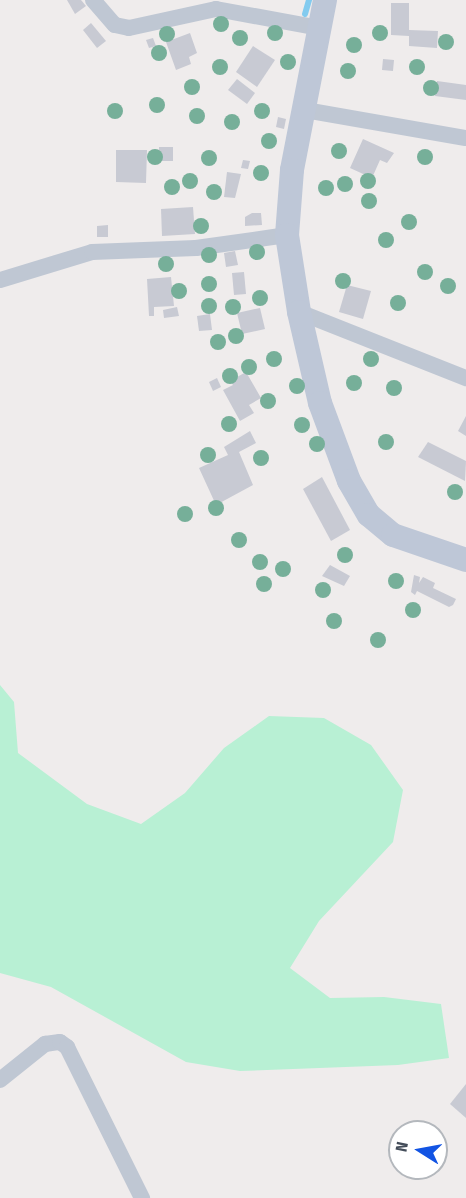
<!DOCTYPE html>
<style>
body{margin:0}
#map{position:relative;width:466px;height:1198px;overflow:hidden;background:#efecec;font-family:"Fira Sans Condensed",sans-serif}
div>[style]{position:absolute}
.green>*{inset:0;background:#b8f0d4}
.stream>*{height:6px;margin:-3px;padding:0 3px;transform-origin:3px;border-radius:3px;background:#83cbef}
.building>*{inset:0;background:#c8cad3}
.street>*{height:16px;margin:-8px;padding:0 8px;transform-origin:8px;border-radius:8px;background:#bfc7d3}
.secondary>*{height:24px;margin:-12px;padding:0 12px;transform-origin:12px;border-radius:12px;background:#bec7d7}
.trees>*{width:16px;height:16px;margin:-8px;border-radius:50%;background:#76af99}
span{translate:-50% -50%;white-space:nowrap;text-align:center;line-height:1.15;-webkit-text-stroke:5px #fff;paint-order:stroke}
.north{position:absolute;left:388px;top:1120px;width:60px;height:60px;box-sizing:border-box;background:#fff;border:2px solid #b4b8bd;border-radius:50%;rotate:281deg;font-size:16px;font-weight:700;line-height:24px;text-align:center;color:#444d5a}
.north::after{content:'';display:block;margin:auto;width:21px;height:27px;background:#1254e3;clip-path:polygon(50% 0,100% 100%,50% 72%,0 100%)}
</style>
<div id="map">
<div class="green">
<div style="clip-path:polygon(0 685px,14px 702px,18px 753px,87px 804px,141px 824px,185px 793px,224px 748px,269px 716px,324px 718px,371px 745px,403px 790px,393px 842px,319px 921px,290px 968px,330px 998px,384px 997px,441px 1004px,449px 1058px,398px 1065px,240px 1071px,186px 1062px,51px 987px,0 973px)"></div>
</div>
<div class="stream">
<div style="left:305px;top:14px;width:15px;rotate:-74deg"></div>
</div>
<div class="building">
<div style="clip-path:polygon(67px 0,81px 0,86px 6px,75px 14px)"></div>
<div style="clip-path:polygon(391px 3px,409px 3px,409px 30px,438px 31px,437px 48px,409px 46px,409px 36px,391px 35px)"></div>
<div style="clip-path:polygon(91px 23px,106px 41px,97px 48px,83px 30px)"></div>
<div style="clip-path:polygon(190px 33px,197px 53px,189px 57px,191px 64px,176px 70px,166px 42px)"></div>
<div style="clip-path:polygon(153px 38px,156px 46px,149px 48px,146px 40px)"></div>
<div style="clip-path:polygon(253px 46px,275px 60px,257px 87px,236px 72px)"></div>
<div style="clip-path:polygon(383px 59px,394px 60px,393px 71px,382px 70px)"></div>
<div style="clip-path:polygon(237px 79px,255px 93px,247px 104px,228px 90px)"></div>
<div style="clip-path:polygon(437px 81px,466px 85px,466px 100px,435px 96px)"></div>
<div style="clip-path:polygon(278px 117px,286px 119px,284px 129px,276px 127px)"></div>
<div style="clip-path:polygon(363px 139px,394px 153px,387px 163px,380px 160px,372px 178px,350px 168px)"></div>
<div style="clip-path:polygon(159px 147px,173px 147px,173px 161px,159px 161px)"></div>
<div style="clip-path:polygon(116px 150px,147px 150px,146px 183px,116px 182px)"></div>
<div style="clip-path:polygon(243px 160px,250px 161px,248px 169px,241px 168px)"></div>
<div style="clip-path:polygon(227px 172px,241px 174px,235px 198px,224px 197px)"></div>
<div style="clip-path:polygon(193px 207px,195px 234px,162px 236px,161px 209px)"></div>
<div style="clip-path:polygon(252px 213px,261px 213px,262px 225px,245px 226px,245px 217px)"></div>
<div style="clip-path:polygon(108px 225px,108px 237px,97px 237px,97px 226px)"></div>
<div style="clip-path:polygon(235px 251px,238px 265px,226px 267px,224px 253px)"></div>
<div style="clip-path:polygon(244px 272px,246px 294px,234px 295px,232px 273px)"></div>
<div style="clip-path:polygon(171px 277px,174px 306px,154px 307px,154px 316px,149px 316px,147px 279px)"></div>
<div style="clip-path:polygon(347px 285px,371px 291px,363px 319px,339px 312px)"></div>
<div style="clip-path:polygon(177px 307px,179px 316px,164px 318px,163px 310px)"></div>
<div style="clip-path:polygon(260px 308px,265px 329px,242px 334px,237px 313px)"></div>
<div style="clip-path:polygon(210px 314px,212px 330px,199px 331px,197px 316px)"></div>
<div style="clip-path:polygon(246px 372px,261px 398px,249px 405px,254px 413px,240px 421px,223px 390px,233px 385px,230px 381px)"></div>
<div style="clip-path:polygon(217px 378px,221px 387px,213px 391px,209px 382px)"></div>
<div style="clip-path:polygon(466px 416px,466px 436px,458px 431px)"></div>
<div style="clip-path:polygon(250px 431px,256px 443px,239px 452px,253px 485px,216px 505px,199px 468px,228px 455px,224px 447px)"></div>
<div style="clip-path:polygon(428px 442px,466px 461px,465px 481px,418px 457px)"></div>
<div style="clip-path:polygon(322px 477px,350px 530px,331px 541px,303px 489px)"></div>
<div style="clip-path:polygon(330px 565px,350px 576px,344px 586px,322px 576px)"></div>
<div style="clip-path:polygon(414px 575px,420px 577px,419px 583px,423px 577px,435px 583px,433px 588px,456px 599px,453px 605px,449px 607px,417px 591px,415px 595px,411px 592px)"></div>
<div style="clip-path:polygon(466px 1084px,466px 1118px,450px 1104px)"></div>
</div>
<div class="street">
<div style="left:93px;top:0;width:33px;rotate:49deg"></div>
<div style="left:115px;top:25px;width:14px;rotate:12deg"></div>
<div style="left:129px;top:28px;width:89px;rotate:-12.3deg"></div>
<div style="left:216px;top:9px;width:106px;rotate:10.4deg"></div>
<div style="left:305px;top:110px;width:163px;rotate:9.9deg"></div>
<div style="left:0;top:280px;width:96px;rotate:-16.9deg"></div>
<div style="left:92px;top:252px;width:104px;rotate:-2.2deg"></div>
<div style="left:196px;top:248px;width:92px;rotate:-8.1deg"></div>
<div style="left:299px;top:312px;width:180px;rotate:21.6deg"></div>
<div style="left:0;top:1080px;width:58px;rotate:-38.7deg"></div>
<div style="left:45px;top:1044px;width:15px;rotate:-8deg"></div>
<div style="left:60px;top:1042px;width:9px;rotate:36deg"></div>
<div style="left:67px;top:1047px;width:169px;rotate:63.6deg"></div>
</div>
<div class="secondary">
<div style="left:325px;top:0;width:173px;rotate:101deg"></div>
<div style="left:292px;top:170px;width:65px;rotate:94.4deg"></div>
<div style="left:287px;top:235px;width:78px;rotate:81.1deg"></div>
<div style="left:299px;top:312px;width:93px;rotate:77deg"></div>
<div style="left:320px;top:403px;width:83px;rotate:69.6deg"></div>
<div style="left:349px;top:481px;width:39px;rotate:60deg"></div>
<div style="left:369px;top:515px;width:31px;rotate:40deg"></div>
<div style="left:393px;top:535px;width:77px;rotate:18.9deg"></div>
</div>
<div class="trees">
<div style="left:221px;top:24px"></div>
<div style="left:275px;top:33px"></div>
<div style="left:380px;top:33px"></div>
<div style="left:167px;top:34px"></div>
<div style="left:240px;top:38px"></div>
<div style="left:446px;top:42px"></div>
<div style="left:354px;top:45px"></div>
<div style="left:159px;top:53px"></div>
<div style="left:288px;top:62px"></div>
<div style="left:220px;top:67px"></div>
<div style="left:417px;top:67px"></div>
<div style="left:348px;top:71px"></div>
<div style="left:192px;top:87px"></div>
<div style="left:431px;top:88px"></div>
<div style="left:157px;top:105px"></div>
<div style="left:115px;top:111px"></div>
<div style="left:262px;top:111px"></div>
<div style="left:197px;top:116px"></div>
<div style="left:232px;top:122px"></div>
<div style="left:269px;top:141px"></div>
<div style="left:339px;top:151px"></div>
<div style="left:155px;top:157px"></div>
<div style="left:425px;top:157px"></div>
<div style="left:209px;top:158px"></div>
<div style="left:261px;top:173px"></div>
<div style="left:190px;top:181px"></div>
<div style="left:368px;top:181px"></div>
<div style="left:345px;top:184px"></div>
<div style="left:172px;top:187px"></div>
<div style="left:326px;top:188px"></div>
<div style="left:214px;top:192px"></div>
<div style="left:369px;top:201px"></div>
<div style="left:409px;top:222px"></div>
<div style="left:201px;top:226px"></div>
<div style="left:386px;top:240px"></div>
<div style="left:257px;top:252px"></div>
<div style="left:209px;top:255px"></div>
<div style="left:166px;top:264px"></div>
<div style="left:425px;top:272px"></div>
<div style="left:343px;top:281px"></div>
<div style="left:209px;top:284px"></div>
<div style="left:448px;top:286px"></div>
<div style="left:179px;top:291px"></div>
<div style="left:260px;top:298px"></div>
<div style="left:398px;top:303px"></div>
<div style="left:209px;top:306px"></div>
<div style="left:233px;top:307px"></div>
<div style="left:236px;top:336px"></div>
<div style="left:218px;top:342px"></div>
<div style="left:274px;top:359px"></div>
<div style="left:371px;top:359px"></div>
<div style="left:249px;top:367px"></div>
<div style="left:230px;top:376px"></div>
<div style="left:354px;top:383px"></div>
<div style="left:297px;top:386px"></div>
<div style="left:394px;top:388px"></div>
<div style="left:268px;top:401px"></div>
<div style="left:229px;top:424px"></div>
<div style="left:302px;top:425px"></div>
<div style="left:386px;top:442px"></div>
<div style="left:317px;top:444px"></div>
<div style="left:208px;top:455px"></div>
<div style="left:261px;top:458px"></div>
<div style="left:455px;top:492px"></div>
<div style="left:216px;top:508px"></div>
<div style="left:185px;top:514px"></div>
<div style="left:239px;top:540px"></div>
<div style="left:345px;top:555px"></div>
<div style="left:260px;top:562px"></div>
<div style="left:283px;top:569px"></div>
<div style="left:396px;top:581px"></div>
<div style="left:264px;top:584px"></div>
<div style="left:323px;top:590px"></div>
<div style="left:413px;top:610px"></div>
<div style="left:334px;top:621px"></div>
<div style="left:378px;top:640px"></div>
</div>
<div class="north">N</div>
</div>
